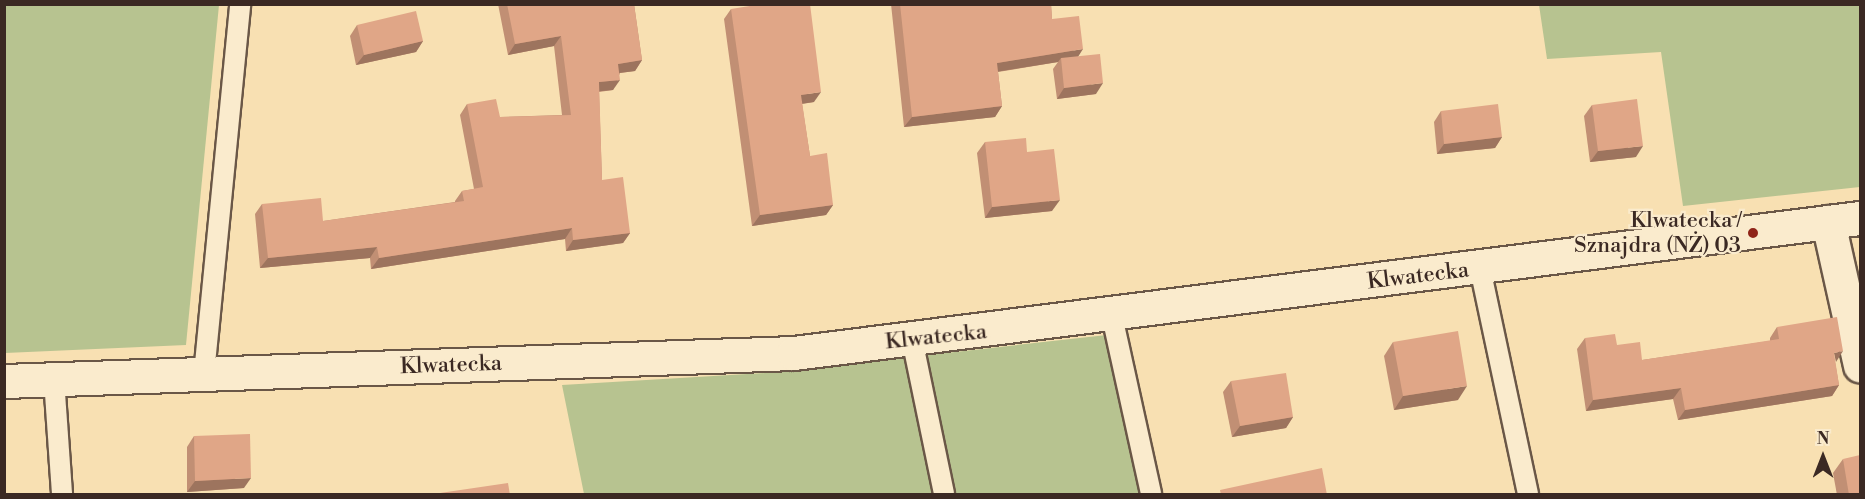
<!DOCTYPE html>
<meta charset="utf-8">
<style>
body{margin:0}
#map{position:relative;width:1865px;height:499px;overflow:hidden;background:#f8e0b2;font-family:"Libre Bodoni",serif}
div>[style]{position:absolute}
.green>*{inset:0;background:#b7c390}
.roads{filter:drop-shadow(2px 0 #6a5747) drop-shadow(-2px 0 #6a5747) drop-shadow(0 2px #6a5747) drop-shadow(0 -2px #6a5747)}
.service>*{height:20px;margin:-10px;padding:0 10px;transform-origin:10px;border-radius:10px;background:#faebcd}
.minor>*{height:33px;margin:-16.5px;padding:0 16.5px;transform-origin:16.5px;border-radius:16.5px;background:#faebcd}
.wall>*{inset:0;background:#c18f74}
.shaded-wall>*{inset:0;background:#9d745e}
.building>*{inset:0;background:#e0a687}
.dots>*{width:16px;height:16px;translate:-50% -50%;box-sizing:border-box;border:3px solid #faebcd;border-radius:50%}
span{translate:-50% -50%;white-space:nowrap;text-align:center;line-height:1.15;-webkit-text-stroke:4.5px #faebcd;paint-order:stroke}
.poi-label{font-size:22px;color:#3b2923}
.right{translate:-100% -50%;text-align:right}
.street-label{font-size:22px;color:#3b2923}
.frame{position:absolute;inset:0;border:6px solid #3b2923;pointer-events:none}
.north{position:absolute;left:1793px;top:427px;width:60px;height:60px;-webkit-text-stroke:4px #faebcd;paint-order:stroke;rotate:0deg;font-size:16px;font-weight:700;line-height:24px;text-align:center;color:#3b2923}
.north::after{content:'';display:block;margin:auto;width:21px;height:27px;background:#3b2923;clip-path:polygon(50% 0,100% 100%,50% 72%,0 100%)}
</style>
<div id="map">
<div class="green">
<div style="clip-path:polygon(4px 5px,219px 5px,186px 345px,5px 353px)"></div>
<div style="clip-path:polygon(1539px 5px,1860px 5px,1860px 187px,1683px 206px,1661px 52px,1547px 59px)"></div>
<div style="clip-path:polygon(1116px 334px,1146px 494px,584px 494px,562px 385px,765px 373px)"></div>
</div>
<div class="roads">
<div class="service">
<div style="left:1480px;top:268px;width:231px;rotate:78deg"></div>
<div style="left:1112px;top:316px;width:182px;rotate:77.6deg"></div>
<div style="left:912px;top:339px;width:158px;rotate:78.3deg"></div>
<div style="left:204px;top:374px;width:372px;rotate:-84.4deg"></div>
<div style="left:54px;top:379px;width:115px;rotate:86deg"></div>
</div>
<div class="minor">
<div style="left:1828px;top:222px;width:147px;rotate:77.4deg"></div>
<div style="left:4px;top:381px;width:790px;rotate:-2.03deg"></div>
<div style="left:794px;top:353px;width:1075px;rotate:-7.22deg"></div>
</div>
</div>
<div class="wall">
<div style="clip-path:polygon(498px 4px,634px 4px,642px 60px,635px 71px,620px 73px,613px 90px,599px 92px,602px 180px,630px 233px,623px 243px,566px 251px,565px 239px,371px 269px,370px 258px,260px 268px,255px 214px,262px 204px,323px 221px,455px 202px,455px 201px,462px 191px,474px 189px,460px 115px,467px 104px,500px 117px,562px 115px,554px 46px,508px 55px)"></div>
<div style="clip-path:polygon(891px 4px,1051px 4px,1052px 19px,1078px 57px,1096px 94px,1057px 99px,1053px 69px,1058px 62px,998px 72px,1002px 106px,995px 117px,904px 127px)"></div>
<div style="clip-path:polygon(731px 9px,814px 102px,802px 104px,810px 156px,833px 205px,826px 215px,752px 226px,724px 19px)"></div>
<div style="clip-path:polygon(357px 25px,423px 41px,416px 52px,356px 65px,350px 36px)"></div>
<div style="clip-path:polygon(1592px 105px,1636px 157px,1590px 162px,1584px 116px)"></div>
<div style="clip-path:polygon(1441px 111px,1502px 137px,1495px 148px,1437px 154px,1434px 122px)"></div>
<div style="clip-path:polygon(985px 142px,1027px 152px,1052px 211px,985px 218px,977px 153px)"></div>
<div style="clip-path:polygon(1777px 327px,1835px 362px,1839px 385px,1832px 396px,1678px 420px,1673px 399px,1586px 411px,1577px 349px,1585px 338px,1617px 345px,1642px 360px,1770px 341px,1770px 338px)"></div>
<div style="clip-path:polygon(1393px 342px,1458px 400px,1394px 410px,1384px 356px)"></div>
<div style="clip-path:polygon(1231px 381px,1293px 417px,1286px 428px,1232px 437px,1223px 392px)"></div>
<div style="clip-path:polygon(194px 436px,244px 488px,187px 492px,187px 447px)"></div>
<div style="clip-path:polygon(1843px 459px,1860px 495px,1837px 495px,1833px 473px)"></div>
</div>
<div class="shaded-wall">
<div style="clip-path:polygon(561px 36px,554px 46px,508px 55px,515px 44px)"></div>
<div style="clip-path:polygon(423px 41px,416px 52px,356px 65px,364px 55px)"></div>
<div style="clip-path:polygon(1083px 49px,1076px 60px,1061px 58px,1058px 62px,989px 73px,997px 63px)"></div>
<div style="clip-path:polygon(642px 60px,635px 71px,611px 74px,618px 64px)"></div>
<div style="clip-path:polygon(620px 80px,613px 90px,591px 92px,599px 82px)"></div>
<div style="clip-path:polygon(1103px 83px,1096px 94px,1057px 99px,1064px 88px)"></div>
<div style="clip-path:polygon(821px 92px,814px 102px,793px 105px,801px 95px)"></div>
<div style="clip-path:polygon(1002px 106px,995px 117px,904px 127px,912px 117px)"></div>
<div style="clip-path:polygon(1502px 137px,1495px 148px,1437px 154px,1444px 144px)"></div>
<div style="clip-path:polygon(1643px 146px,1636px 157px,1590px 162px,1598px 151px)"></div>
<div style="clip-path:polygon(1060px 200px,1052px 211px,985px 218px,992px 207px)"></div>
<div style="clip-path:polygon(833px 205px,826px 215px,752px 226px,760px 215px)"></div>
<div style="clip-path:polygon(572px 228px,565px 239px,371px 269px,379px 258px)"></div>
<div style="clip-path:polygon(630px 233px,623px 243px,566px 251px,573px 240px)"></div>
<div style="clip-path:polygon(377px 247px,370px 258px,260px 268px,268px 258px)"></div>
<div style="clip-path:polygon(1843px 351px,1836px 362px,1834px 353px)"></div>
<div style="clip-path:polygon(1839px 385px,1832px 396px,1678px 420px,1685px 410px)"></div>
<div style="clip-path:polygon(1467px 386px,1458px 400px,1394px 410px,1403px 396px)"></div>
<div style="clip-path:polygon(1681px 388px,1673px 399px,1586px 411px,1593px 400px)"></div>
<div style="clip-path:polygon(1293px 417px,1286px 428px,1232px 437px,1240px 426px)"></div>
<div style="clip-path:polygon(251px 478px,244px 488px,187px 492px,195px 481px)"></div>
</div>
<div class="building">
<div style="clip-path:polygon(507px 4px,634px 4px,642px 60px,618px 64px,620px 80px,599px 82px,602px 180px,623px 177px,630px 233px,573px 240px,572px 228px,379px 258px,377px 247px,268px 258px,262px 204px,321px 198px,323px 221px,464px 201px,462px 191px,483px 187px,467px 104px,496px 99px,500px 117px,571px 115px,561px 36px,515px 44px)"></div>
<div style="clip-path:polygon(762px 4px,810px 4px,821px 92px,801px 95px,810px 156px,827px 153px,833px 205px,760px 215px,731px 9px)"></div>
<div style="clip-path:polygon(900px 4px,1051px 4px,1052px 19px,1079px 16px,1083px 49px,997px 63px,1002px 106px,912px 117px)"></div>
<div style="clip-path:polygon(416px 11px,423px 41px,364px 55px,357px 25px)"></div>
<div style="clip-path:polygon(1100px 54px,1103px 83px,1064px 88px,1061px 58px)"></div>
<div style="clip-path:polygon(1637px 99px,1643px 146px,1598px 151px,1592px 105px)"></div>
<div style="clip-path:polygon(1498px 104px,1502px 137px,1444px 144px,1441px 111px)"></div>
<div style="clip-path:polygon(1026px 138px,1027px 152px,1054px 149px,1060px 200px,992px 207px,985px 142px)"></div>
<div style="clip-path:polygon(1837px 317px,1843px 351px,1834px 353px,1839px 385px,1685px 410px,1681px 388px,1593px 400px,1585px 338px,1615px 334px,1617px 345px,1640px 342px,1642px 360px,1779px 339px,1777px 327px)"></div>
<div style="clip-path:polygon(1458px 331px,1467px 386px,1403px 396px,1393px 342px)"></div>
<div style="clip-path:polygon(1286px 373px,1293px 417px,1240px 426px,1231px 381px)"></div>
<div style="clip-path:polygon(250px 434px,251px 478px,195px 481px,194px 436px)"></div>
<div style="clip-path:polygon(1860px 455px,1860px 495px,1849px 495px,1843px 459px)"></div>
<div style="clip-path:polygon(1322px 468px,1327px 495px,1221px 495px,1220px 490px)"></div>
<div style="clip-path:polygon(508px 483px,510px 495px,440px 495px,440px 493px)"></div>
</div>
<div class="dots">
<div style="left:1753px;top:233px;background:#8f2418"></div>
</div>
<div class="poi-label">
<span class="right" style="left:1741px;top:233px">Klwatecka /<br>Sznajdra (NŻ) 03</span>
</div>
<div class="street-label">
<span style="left:1418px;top:276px;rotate:-7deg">Klwatecka</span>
<span style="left:936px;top:337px;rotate:-6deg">Klwatecka</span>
<span style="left:451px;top:365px;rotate:-2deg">Klwatecka</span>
</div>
<div class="frame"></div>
<div class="north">N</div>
</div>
